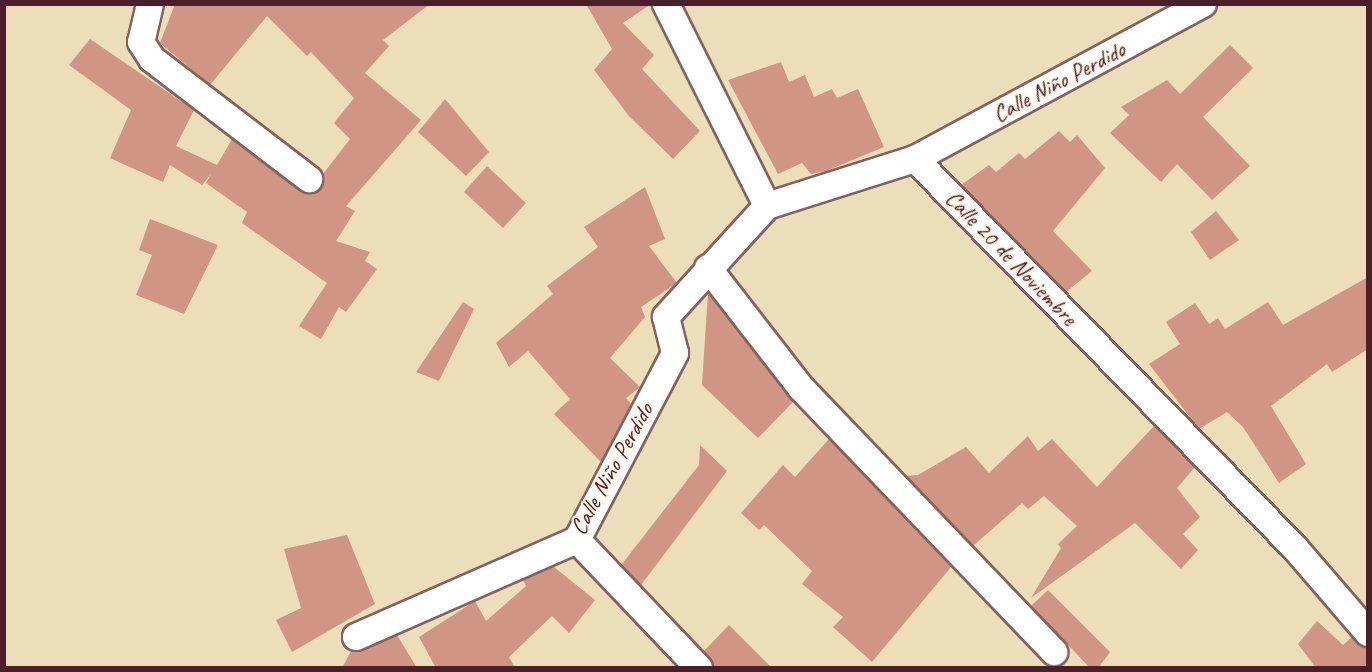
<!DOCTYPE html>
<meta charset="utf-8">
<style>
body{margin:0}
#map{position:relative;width:1372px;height:672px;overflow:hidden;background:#eddebb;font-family:Caveat,sans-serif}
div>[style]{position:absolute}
.building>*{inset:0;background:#d09585}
.roads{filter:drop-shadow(2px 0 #83625d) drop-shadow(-2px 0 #83625d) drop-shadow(0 2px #83625d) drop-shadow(0 -2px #83625d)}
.street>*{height:26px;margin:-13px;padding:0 13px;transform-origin:13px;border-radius:13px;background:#fff}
span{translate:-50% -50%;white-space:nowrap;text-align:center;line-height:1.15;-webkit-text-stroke:4.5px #fcf5e5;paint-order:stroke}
.street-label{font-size:24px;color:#4a1f2b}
.frame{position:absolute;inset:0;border:6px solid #4a1f2b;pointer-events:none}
</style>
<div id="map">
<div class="building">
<div style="clip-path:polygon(175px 4px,430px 4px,383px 40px,389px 46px,365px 73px,421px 120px,346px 206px,355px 211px,336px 241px,370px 252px,365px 261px,377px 269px,346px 312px,339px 307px,321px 339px,299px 326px,327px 283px,242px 223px,247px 212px,206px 183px,211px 174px,202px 185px,170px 165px,163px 182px,110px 158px,131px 110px,69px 65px,90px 39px,194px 110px,176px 146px,217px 165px,232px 139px,308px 194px,321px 189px,323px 174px,350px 139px,334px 123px,354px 98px,311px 52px,307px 56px,267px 16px,210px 85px,160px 43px)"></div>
<div style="clip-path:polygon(586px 4px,651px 4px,623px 23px,654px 55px,642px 69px,700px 131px,673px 159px,629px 116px,594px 70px,612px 49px)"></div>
<div style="clip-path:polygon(1230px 45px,1253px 68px,1203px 117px,1250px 166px,1212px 200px,1177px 164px,1161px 182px,1110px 133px,1129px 115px,1121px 107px,1167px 80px,1180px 94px)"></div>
<div style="clip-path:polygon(781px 62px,789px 82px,805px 75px,814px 97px,832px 89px,837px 98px,858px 89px,884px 147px,826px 171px,811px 174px,802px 163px,778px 174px,728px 80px)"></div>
<div style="clip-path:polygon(445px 99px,489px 152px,466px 176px,418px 132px)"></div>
<div style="clip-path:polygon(1059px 131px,1070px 142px,1077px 135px,1105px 168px,1053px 231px,1092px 271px,1066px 292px,961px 185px,989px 165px,996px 172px,1019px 153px,1025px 159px)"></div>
<div style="clip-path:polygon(487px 166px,526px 203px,503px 228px,464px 192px)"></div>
<div style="clip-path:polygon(645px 187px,665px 239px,649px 246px,677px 283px,641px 307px,645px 317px,610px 358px,640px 387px,626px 398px,631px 404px,601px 462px,554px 414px,570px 399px,528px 351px,509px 367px,496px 343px,553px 294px,547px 286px,598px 247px,584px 227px)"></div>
<div style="clip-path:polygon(1216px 211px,1239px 240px,1210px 260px,1191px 232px)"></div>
<div style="clip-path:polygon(150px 219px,218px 245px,184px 314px,136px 295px,152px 255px,139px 250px)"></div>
<div style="clip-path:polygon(1368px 277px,1368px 349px,1332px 372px,1327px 364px,1271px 406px,1306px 464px,1279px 483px,1243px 427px,1227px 412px,1199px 429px,1149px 364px,1180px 344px,1166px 322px,1195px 303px,1209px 324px,1218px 318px,1225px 329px,1268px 302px,1283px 325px)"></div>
<div style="clip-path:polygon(708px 293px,793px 402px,758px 438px,702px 385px)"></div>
<div style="clip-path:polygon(463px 302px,474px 309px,439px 381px,416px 372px)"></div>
<div style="clip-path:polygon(1154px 426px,1195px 467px,1177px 488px,1200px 517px,1183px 534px,1198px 550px,1181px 569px,1135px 523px,1031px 598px,1061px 548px,1058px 544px,1077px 526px,1044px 496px,1028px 509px,1022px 503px,973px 546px,906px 476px,918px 475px,966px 447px,989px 473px,1028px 436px,1038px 451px,1052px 439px,1097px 487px)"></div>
<div style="clip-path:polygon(829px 439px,951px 567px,872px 662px,833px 627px,843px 617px,802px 584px,812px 571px,764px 525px,759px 530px,741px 513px,783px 465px,795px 477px)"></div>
<div style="clip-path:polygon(700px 445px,727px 471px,641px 585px,622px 564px,699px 465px)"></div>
<div style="clip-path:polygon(347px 535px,375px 604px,292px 652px,276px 620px,301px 608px,284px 549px)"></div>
<div style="clip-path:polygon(554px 567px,595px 600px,569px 633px,552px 616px,509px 657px,515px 668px,436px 668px,419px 637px,475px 601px,486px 621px,526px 586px,523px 580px)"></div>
<div style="clip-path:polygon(1048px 590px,1110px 652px,1098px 668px,1090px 668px,1031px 606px)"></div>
<div style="clip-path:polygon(1317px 621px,1343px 645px,1352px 637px,1368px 648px,1368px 668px,1316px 668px,1298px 644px)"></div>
<div style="clip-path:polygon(729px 625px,772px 668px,714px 668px,704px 651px)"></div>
<div style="clip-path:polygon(397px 635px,417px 668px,342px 668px,351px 651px)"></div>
</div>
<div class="roads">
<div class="street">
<div style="left:150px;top:4px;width:39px;rotate:103deg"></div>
<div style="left:141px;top:42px;width:20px;rotate:57deg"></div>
<div style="left:152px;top:59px;width:198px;rotate:37.4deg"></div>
<div style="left:666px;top:4px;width:226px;rotate:63.4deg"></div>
<div style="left:915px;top:159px;width:544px;rotate:45.67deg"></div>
<div style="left:1295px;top:548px;width:112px;rotate:49.3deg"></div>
<div style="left:708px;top:268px;width:152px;rotate:52.2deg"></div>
<div style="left:801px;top:388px;width:366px;rotate:46.2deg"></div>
<div style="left:577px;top:540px;width:177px;rotate:46.4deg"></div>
<div style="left:356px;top:637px;width:241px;rotate:-23.7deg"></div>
<div style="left:577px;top:540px;width:211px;rotate:-62.3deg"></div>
<div style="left:675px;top:353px;width:37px;rotate:-104deg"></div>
<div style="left:666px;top:317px;width:150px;rotate:-47.7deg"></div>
<div style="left:767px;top:206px;width:155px;rotate:-17.6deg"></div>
<div style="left:915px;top:159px;width:327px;rotate:-28.3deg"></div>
</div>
</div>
<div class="street-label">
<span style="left:1059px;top:82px;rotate:-28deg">Calle Niño Perdido</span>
<span style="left:1011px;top:258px;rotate:46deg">Calle 20 de Noviembre</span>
<span style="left:612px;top:469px;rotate:-61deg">Calle Niño Perdido</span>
</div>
<div class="frame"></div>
</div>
